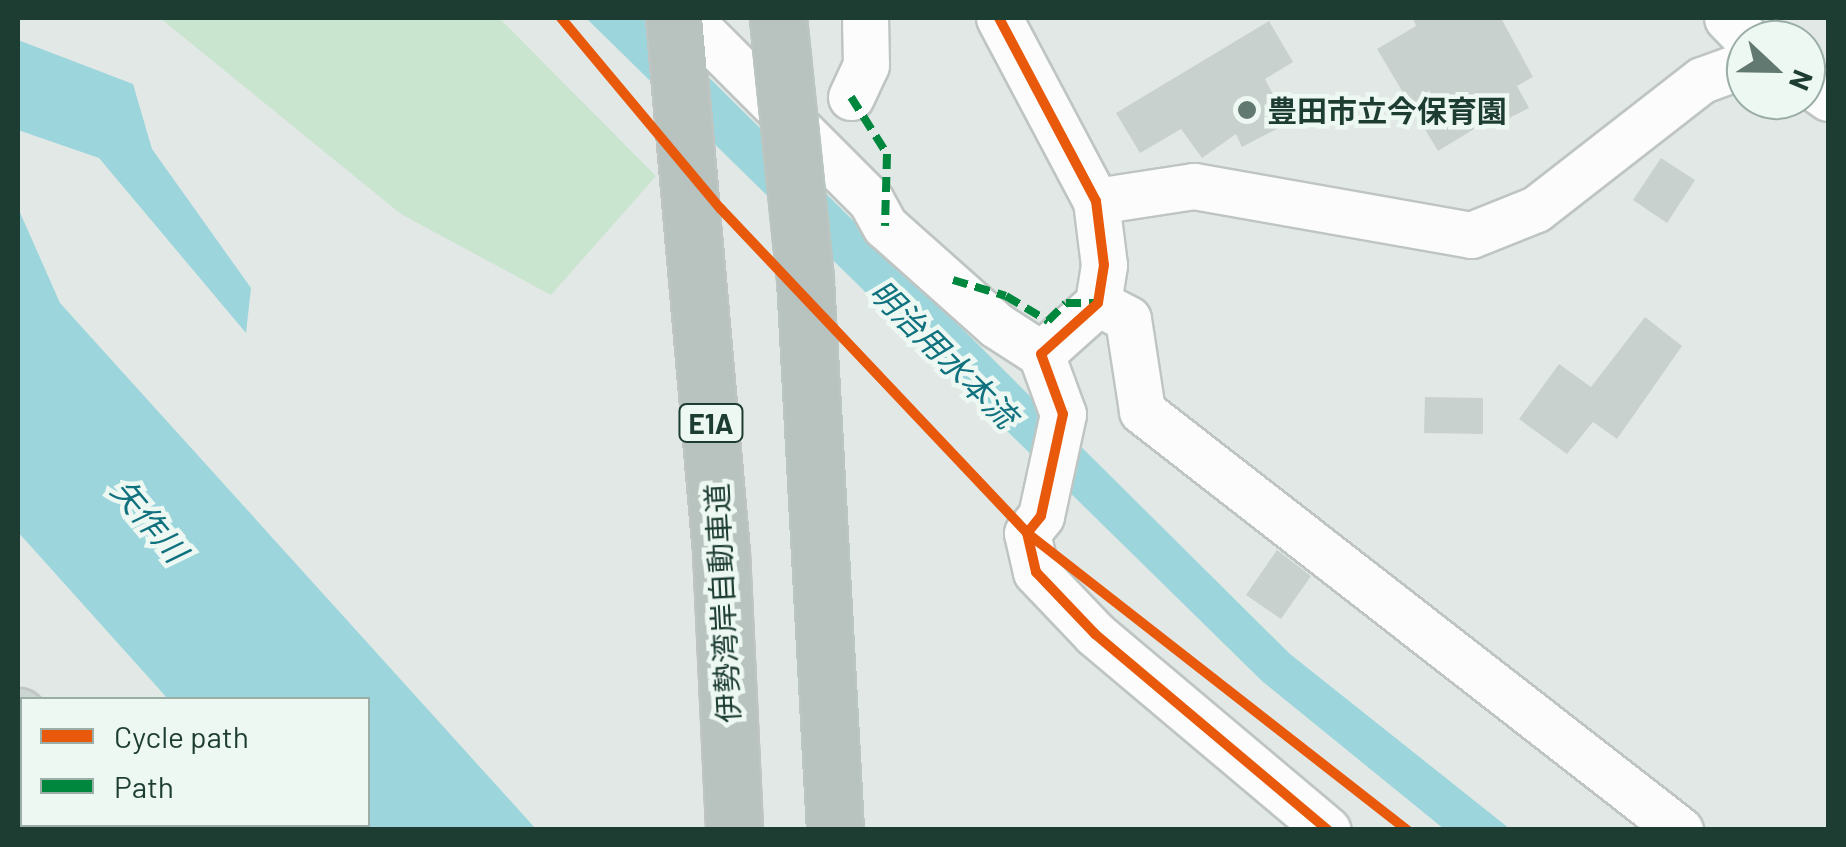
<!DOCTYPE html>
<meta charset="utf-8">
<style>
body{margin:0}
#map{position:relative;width:1846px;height:847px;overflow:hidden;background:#e2e8e5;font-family:Barlow,"Noto Sans JP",sans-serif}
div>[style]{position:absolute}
.green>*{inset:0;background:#c9e4cf}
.water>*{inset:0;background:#9cd6dc}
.building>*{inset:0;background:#c9d1ce}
.roads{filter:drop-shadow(2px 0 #bec5c2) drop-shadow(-2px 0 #bec5c2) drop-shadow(0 2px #bec5c2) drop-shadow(0 -2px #bec5c2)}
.minor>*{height:45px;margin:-22.5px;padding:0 22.5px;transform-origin:22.5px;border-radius:22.5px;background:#fbfcfb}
.major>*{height:55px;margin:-27.5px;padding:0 27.5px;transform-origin:27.5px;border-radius:27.5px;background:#cbd5d2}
.highway>*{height:55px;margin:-27.5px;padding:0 27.5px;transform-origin:27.5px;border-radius:27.5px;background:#b8c2bf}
.bridges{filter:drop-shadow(2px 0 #bbc5c1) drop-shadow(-2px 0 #bbc5c1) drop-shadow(0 2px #bbc5c1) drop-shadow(0 -2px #bbc5c1)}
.highway-bridge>*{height:55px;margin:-27.5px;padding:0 27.5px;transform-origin:27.5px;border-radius:27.5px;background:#b8c2bf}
.quiet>*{height:8px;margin-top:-4px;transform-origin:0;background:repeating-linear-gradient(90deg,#00873e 0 15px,transparent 0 23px)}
.cycleway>*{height:10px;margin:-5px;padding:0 5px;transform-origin:5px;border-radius:5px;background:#e8590c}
.dots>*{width:28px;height:28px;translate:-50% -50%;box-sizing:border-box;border:5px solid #eef8f3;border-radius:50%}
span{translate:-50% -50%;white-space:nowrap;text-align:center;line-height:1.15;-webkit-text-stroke:9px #eef8f3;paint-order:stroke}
.shield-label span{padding:2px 8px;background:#eef8f3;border:2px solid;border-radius:8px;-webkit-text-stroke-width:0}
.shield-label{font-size:28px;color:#1d3d33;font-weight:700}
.poi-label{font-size:30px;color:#1d3d33;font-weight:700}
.left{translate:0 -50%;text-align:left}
.street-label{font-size:30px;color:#1d3d33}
.water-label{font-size:32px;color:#11727f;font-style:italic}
.frame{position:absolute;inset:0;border:20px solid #1d3d33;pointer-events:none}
.legend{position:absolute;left:20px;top:697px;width:350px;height:130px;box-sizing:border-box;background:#eef8f3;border:2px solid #9aada6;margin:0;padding:12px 18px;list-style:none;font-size:30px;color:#1d3d33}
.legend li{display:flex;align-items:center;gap:20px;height:50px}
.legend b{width:50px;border:2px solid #9aada6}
.north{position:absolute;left:1726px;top:20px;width:100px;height:100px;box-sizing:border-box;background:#eef8f3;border:2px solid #9aada6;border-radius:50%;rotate:112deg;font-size:28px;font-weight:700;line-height:40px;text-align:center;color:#1d3d33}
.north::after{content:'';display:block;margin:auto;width:35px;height:45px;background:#627971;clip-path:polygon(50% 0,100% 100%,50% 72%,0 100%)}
</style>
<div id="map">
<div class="green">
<div style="clip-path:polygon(160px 18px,499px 18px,656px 176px,551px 295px,401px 214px)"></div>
</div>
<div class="water">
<div style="clip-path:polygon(586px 18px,649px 18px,1290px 654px,1510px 829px,1444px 829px,1262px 681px)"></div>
<div style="clip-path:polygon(18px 40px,133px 84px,152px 149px,251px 288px,246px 333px,99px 158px,18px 130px)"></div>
<div style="clip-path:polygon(18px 208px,60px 303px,536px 829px,281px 829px,277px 825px,368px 824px,368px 700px,168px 699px,18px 532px)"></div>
</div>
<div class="building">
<div style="clip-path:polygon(1413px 18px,1501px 18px,1533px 77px,1517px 86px,1529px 108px,1501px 122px,1497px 115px,1438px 151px,1377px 49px,1416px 26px)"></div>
<div style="clip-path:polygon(1269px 21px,1293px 62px,1265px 79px,1288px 123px,1242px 147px,1236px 134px,1202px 158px,1181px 129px,1140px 153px,1116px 113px)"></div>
<div style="clip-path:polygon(1661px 158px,1695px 180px,1667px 223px,1633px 200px)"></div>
<div style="clip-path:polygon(1645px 317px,1682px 346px,1617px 439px,1593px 422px,1567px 454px,1519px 419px,1559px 364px,1591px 387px)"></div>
<div style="clip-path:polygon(1425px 397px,1483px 398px,1483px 434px,1424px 433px)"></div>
<div style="clip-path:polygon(1277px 550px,1311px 576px,1281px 619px,1246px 595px)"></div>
</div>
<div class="roads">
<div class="minor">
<div style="left:688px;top:18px;width:259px;rotate:45deg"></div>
<div style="left:871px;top:201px;width:29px;rotate:61deg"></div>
<div style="left:885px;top:226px;width:149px;rotate:41.7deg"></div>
<div style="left:996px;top:325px;width:54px;rotate:32.8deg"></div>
<div style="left:999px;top:18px;width:207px;rotate:62.1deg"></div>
<div style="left:1096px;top:201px;width:64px;rotate:82.9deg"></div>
<div style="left:1104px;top:265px;width:38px;rotate:99deg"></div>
<div style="left:1098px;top:303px;width:76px;rotate:138.2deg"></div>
<div style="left:1041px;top:354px;width:64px;rotate:69.9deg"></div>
<div style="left:1063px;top:414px;width:104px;rotate:102.2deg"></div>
<div style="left:1041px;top:516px;width:22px;rotate:129deg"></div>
<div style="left:1027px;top:533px;width:40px;rotate:77deg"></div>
<div style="left:1036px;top:572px;width:86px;rotate:46.4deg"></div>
<div style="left:1095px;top:634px;width:304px;rotate:40.1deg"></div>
<div style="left:1727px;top:18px;width:30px;rotate:46deg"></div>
<div style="left:1806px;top:82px;width:27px;rotate:36deg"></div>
<div style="left:851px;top:97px;width:35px;rotate:-65deg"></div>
<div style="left:866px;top:65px;width:47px;rotate:-91.2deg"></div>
<div style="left:1096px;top:201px;width:99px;rotate:-8.7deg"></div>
<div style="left:1194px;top:186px;width:281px;rotate:10deg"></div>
<div style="left:1471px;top:235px;width:70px;rotate:-21.8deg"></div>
<div style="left:1536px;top:209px;width:210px;rotate:-37.9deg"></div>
<div style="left:1702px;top:80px;width:47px;rotate:-20deg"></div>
<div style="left:1098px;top:303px;width:34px;rotate:28deg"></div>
<div style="left:1128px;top:319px;width:93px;rotate:81.3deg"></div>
<div style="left:1142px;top:411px;width:682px;rotate:37.91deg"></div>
</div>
<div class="major">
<div style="left:18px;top:716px;width:6px;rotate:51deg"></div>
<div style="left:117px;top:824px;width:8px;rotate:50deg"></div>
</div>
<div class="highway">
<div style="left:674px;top:18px;width:536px;rotate:84.97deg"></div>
<div style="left:721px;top:552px;width:278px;rotate:87.3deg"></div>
</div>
</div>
<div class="bridges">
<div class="highway-bridge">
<div style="left:778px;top:18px;width:262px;rotate:84.1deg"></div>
<div style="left:805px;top:279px;width:552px;rotate:86.88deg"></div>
</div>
</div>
<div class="quiet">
<div style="left:851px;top:97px;width:67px;rotate:57.7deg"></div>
<div style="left:887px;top:154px;width:72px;rotate:91.6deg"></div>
<div style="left:953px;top:280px;width:55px;rotate:16.8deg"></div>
<div style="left:1006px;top:296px;width:49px;rotate:30.8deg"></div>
<div style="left:1048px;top:321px;width:25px;rotate:-45deg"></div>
<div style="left:1066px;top:303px;width:32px"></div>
</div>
<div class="cycleway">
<div style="left:561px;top:18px;width:248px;rotate:50.1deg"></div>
<div style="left:720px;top:208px;width:447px;rotate:46.6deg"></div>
<div style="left:1027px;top:533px;width:482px;rotate:38deg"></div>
<div style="left:999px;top:18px;width:207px;rotate:62.1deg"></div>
<div style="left:1096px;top:201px;width:64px;rotate:82.9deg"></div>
<div style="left:1104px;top:265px;width:38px;rotate:99deg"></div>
<div style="left:1098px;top:303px;width:76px;rotate:138.2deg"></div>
<div style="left:1041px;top:354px;width:64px;rotate:69.9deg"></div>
<div style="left:1063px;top:414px;width:104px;rotate:102.2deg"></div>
<div style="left:1041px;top:516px;width:22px;rotate:129deg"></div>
<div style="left:1027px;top:533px;width:40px;rotate:77deg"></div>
<div style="left:1036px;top:572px;width:86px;rotate:46.4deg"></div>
<div style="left:1095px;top:634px;width:304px;rotate:40.1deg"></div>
</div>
<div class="dots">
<div style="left:1247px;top:110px;background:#627971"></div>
</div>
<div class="shield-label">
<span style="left:711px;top:423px">E1A</span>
</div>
<div class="poi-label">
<span class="left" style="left:1267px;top:110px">豊田市立今保育園</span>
</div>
<div class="street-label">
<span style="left:722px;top:603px;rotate:-93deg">伊勢湾岸自動車道</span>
</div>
<div class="water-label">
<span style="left:944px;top:353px;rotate:45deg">明治用水本流</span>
<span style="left:150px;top:520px;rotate:50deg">矢作川</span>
</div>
<div class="frame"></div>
<ul class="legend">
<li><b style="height:12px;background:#e8590c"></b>Cycle path</li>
<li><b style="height:12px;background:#00873e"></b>Path</li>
</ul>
<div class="north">N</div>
</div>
